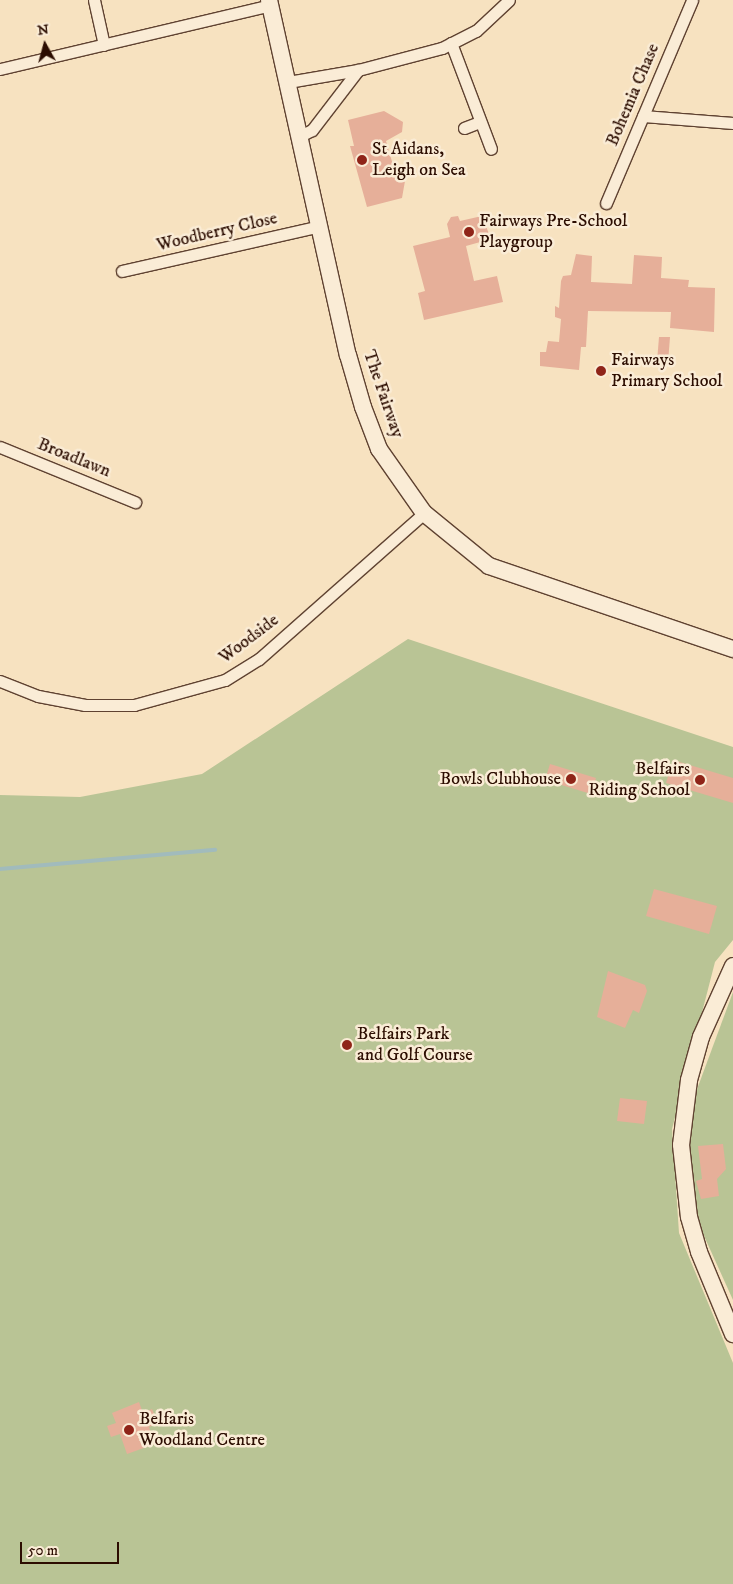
<!DOCTYPE html>
<style>
body{margin:0}
#map{position:relative;width:733px;height:1584px;overflow:hidden;background:#f7e2c0;font-family:"IM FELL DW Pica",serif}
div>[style]{position:absolute}
.green>*{inset:0;background:#b9c495}
.stream>*{height:4px;margin:-2px;padding:0 2px;transform-origin:2px;border-radius:2px;background:#a1bbbc}
.building>*{inset:0;background:#e6af99}
.roads{filter:drop-shadow(1px 0 #5f4231) drop-shadow(-1px 0 #5f4231) drop-shadow(0 1px #5f4231) drop-shadow(0 -1px #5f4231)}
.street>*{height:11px;margin:-5.5px;padding:0 5.5px;transform-origin:5.5px;border-radius:5.5px;background:#faecd6}
.secondary>*{height:16px;margin:-8px;padding:0 8px;transform-origin:8px;border-radius:8px;background:#faecd6}
.dots>*{width:14px;height:14px;translate:-50% -50%;box-sizing:border-box;border:2px solid #faecd6;border-radius:50%}
span{translate:-50% -50%;white-space:nowrap;text-align:center;line-height:1.15;-webkit-text-stroke:5px #faecd6;paint-order:stroke}
.street-label{font-size:18px;color:#2c0d01}
.poi-label{font-size:18px;color:#2c0d01}
.left{translate:0 -50%;text-align:left}
.right{translate:-100% -50%;text-align:right}
.north{position:absolute;left:20px;top:20px;width:50px;height:50px;-webkit-text-stroke:4px #faecd6;paint-order:stroke;rotate:353deg;font-size:14px;font-weight:700;line-height:20px;text-align:center;color:#2c0d01}
.north::after{content:'';display:block;margin:auto;width:18px;height:22px;background:#2c0d01;clip-path:polygon(50% 0,100% 100%,50% 72%,0 100%)}
.scale{position:absolute;left:20px;top:1542px;width:99px;height:22px;box-sizing:border-box;border:2px solid #2c0d01;border-top:0;padding-left:6px;font-size:15px;line-height:18px;white-space:nowrap;color:#2c0d01;-webkit-text-stroke:4px #faecd6;paint-order:stroke}
</style>
<div id="map">
<div class="green">
<div style="clip-path:polygon(408px 639px,733px 747px,733px 940px,715px 962px,672px 1129px,679px 1233px,733px 1363px,733px 1584px,0 1584px,0 795px,80px 797px,202px 774px)"></div>
<div style="clip-path:polygon(733px 992px,733px 1300px,695px 1216px,686px 1119px)"></div>
</div>
<div class="stream">
<div style="left:0;top:869px;width:216px;rotate:-5.1deg"></div>
</div>
<div class="building">
<div style="clip-path:polygon(384px 111px,403px 122px,402px 132px,386px 141px,393px 165px,405px 181px,402px 198px,367px 207px,350px 146px,354px 146px,348px 120px)"></div>
<div style="clip-path:polygon(458px 216px,460px 221px,482px 216px,491px 239px,466px 246px,474px 281px,497px 276px,503px 302px,424px 320px,418px 293px,425px 291px,413px 246px,450px 237px,447px 224px,451px 217px)"></div>
<div style="clip-path:polygon(576px 254px,592px 256px,591px 282px,632px 284px,634px 255px,662px 257px,661px 278px,689px 280px,688px 287px,715px 288px,714px 332px,670px 328px,671px 312px,588px 311px,586px 347px,581px 347px,579px 370px,540px 366px,540px 352px,546px 352px,548px 341px,559px 342px,561px 319px,555px 317px,555px 306px,559px 308px,561px 281px,563px 276px,571px 275px)"></div>
<div style="clip-path:polygon(659px 337px,670px 337px,668px 363px,657px 362px)"></div>
<div style="clip-path:polygon(673px 760px,733px 778px,733px 803px,666px 783px)"></div>
<div style="clip-path:polygon(550px 764px,596px 778px,591px 794px,545px 780px)"></div>
<div style="clip-path:polygon(654px 889px,717px 906px,709px 934px,646px 916px)"></div>
<div style="clip-path:polygon(608px 971px,645px 985px,647px 991px,639px 1013px,633px 1010px,625px 1028px,597px 1017px)"></div>
<div style="clip-path:polygon(620px 1098px,647px 1101px,644px 1124px,617px 1121px)"></div>
<div style="clip-path:polygon(723px 1144px,726px 1169px,717px 1179px,719px 1196px,701px 1199px,696px 1181px,702px 1179px,698px 1146px)"></div>
<div style="clip-path:polygon(139px 1402px,143px 1413px,152px 1409px,158px 1423px,149px 1427px,155px 1444px,127px 1454px,120px 1434px,111px 1437px,107px 1426px,116px 1423px,112px 1413px)"></div>
</div>
<div class="roads">
<div class="street">
<div style="left:94px;top:0;width:46px;rotate:77.5deg"></div>
<div style="left:451px;top:43px;width:113px;rotate:69.3deg"></div>
<div style="left:0;top:69px;width:278px;rotate:-13.3deg"></div>
<div style="left:288px;top:82px;width:71px;rotate:-9.7deg"></div>
<div style="left:358px;top:70px;width:87px;rotate:-14.7deg"></div>
<div style="left:442px;top:48px;width:38px;rotate:-27deg"></div>
<div style="left:476px;top:31px;width:45px;rotate:-43.2deg"></div>
<div style="left:643px;top:116px;width:90px;rotate:4.4deg"></div>
<div style="left:464px;top:128px;width:17px;rotate:-21deg"></div>
<div style="left:300px;top:136px;width:13px;rotate:-27deg"></div>
<div style="left:312px;top:130px;width:76px;rotate:-52.5deg"></div>
<div style="left:606px;top:203px;width:220px;rotate:-67deg"></div>
<div style="left:122px;top:271px;width:203px;rotate:-12.8deg"></div>
<div style="left:0;top:447px;width:146px;rotate:22.2deg"></div>
<div style="left:0;top:681px;width:41px;rotate:21.5deg"></div>
<div style="left:38px;top:696px;width:48px;rotate:10.8deg"></div>
<div style="left:85px;top:705px;width:49px"></div>
<div style="left:134px;top:705px;width:94px;rotate:-15.4deg"></div>
<div style="left:225px;top:680px;width:40px;rotate:-32deg"></div>
<div style="left:259px;top:659px;width:220px;rotate:-41.5deg"></div>
</div>
<div class="secondary">
<div style="left:269px;top:0;width:364px;rotate:77.5deg"></div>
<div style="left:348px;top:355px;width:54px;rotate:73.9deg"></div>
<div style="left:363px;top:407px;width:45px;rotate:69.1deg"></div>
<div style="left:379px;top:449px;width:78px;rotate:54.9deg"></div>
<div style="left:424px;top:513px;width:84px;rotate:39.2deg"></div>
<div style="left:489px;top:566px;width:258px;rotate:18.8deg"></div>
<div style="left:733px;top:966px;width:78px;rotate:114.3deg"></div>
<div style="left:701px;top:1037px;width:45px;rotate:105.6deg"></div>
<div style="left:689px;top:1080px;width:65px;rotate:97deg"></div>
<div style="left:681px;top:1145px;width:72px;rotate:83.7deg"></div>
<div style="left:689px;top:1217px;width:36px;rotate:74deg"></div>
<div style="left:699px;top:1252px;width:89px;rotate:67.5deg"></div>
</div>
</div>
<div class="dots">
<div style="left:362px;top:160px;background:#8f2418"></div>
<div style="left:469px;top:232px;background:#8f2418"></div>
<div style="left:601px;top:371px;background:#8f2418"></div>
<div style="left:571px;top:779px;background:#8f2418"></div>
<div style="left:700px;top:780px;background:#8f2418"></div>
<div style="left:347px;top:1045px;background:#8f2418"></div>
<div style="left:129px;top:1430px;background:#8f2418"></div>
</div>
<div class="street-label">
<span style="left:633px;top:95px;rotate:-67deg">Bohemia Chase</span>
<span style="left:217px;top:232px;rotate:-13deg">Woodberry Close</span>
<span style="left:383px;top:394px;rotate:71deg">The Fairway</span>
<span style="left:74px;top:458px;rotate:22deg">Broadlawn</span>
<span style="left:249px;top:639px;rotate:-37deg">Woodside</span>
</div>
<div class="poi-label">
<span class="left" style="left:372px;top:160px">St Aidans,<br>Leigh on Sea</span>
<span class="left" style="left:479px;top:232px">Fairways Pre-School<br>Playgroup</span>
<span class="left" style="left:611px;top:371px">Fairways<br>Primary School</span>
<span class="right" style="left:690px;top:780px">Belfairs<br>Riding School</span>
<span class="right" style="left:561px;top:779px">Bowls Clubhouse</span>
<span class="left" style="left:357px;top:1045px">Belfairs Park<br>and Golf Course</span>
<span class="left" style="left:139px;top:1430px">Belfaris<br>Woodland Centre</span>
</div>
<div class="north">N</div>
<div class="scale">50 m</div>
</div>
